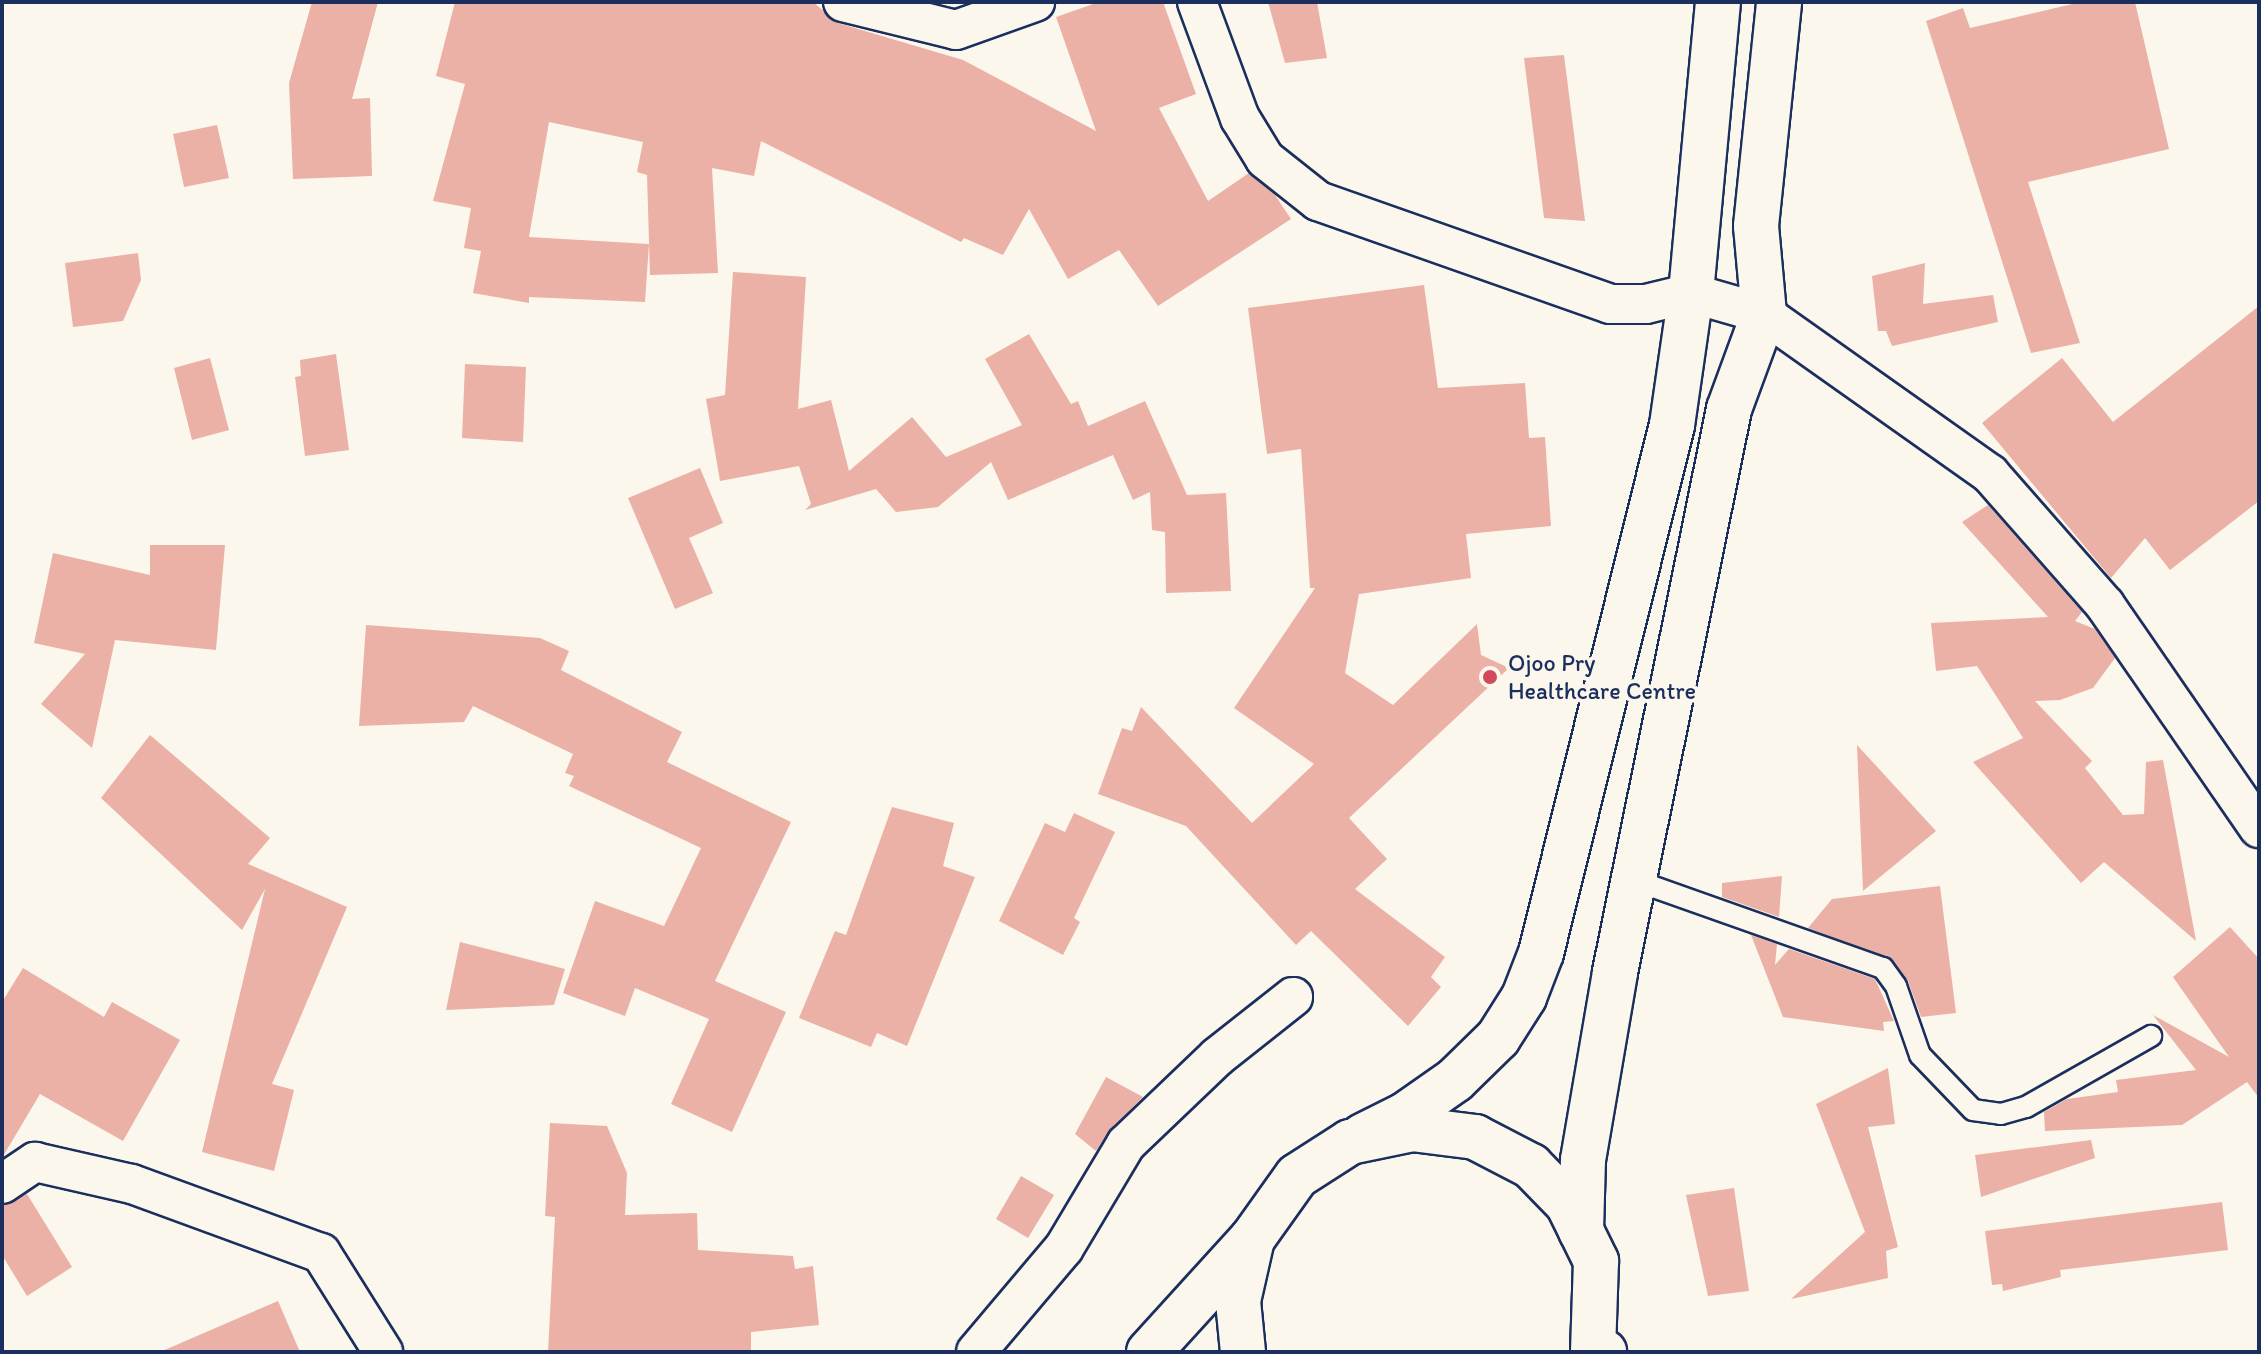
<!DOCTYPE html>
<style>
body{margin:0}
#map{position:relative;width:2261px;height:1354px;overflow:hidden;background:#fbf7ec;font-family:Itim,sans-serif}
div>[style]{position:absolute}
.building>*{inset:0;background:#ebb1a6}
.roads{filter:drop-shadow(2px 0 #1b2f5e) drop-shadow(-2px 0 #1b2f5e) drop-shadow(0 2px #1b2f5e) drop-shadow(0 -2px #1b2f5e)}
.service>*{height:20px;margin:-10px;padding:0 10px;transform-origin:10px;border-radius:10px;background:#fbf7ec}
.minor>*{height:38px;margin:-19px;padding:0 19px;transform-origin:19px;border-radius:19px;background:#fbf7ec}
.secondary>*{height:44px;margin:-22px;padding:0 22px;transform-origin:22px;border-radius:22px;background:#fbf7ec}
.trunk>*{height:44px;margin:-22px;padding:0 22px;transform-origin:22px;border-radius:22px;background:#fbf7ec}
.motorway>*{height:44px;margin:-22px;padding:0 22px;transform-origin:22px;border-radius:22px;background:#fbf7ec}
.dots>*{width:22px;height:22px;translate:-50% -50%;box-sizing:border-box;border:4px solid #fbf7ec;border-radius:50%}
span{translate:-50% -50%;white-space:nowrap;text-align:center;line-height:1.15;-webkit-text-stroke:8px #fbf7ec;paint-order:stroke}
.poi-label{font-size:24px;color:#1b2f5e}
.left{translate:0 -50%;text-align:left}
.frame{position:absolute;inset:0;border:4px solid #1b2f5e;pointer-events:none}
</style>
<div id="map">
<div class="building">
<div style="clip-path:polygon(312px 2px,378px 2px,352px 99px,370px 98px,372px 176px,293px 179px,289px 83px)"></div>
<div style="clip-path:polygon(455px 2px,813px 2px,838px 23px,963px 60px,1096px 131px,1056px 17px,1099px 2px,1163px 2px,1196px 94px,1159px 108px,1208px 201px,1249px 173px,1275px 195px,1291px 219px,1158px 306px,1119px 250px,1068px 279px,1029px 209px,1003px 255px,964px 238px,961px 242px,761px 141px,754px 176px,712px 168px,718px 273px,650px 275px,647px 175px,637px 172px,643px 142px,549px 122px,529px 237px,649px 244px,645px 302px,529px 297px,529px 303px,473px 293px,481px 251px,464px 248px,471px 208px,433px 201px,465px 84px,436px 76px)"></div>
<div style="clip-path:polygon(1268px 2px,1317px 2px,1327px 58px,1285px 63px)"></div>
<div style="clip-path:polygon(2081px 2px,2135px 2px,2169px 149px,2028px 182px,2080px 343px,2031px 353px,1926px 21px,1963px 8px,1970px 28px)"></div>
<div style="clip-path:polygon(1564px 55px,1585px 221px,1544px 218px,1524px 58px)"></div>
<div style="clip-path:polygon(217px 125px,229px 178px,184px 187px,173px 134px)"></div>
<div style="clip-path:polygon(138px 253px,141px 280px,123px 321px,73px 327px,65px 263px)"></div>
<div style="clip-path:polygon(1925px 263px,1923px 304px,1993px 295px,1998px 322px,1892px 346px,1886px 331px,1878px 331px,1872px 276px)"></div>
<div style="clip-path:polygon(733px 272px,806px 277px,798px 409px,831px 400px,849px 471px,912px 417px,946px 457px,1022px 425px,985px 359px,1029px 334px,1071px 404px,1078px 401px,1088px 426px,1145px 401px,1187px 495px,1226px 493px,1231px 591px,1166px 593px,1165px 532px,1152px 530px,1150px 492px,1133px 500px,1113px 455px,1008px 500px,991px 462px,938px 507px,896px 512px,876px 489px,805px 510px,811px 504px,799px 466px,720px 481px,706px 399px,725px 395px)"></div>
<div style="clip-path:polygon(1424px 285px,1438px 388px,1525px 383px,1529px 438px,1545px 437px,1551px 526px,1466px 534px,1471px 578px,1359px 594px,1345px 673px,1393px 705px,1477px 624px,1481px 655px,1509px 668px,1349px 818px,1387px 859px,1355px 889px,1445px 957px,1431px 977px,1441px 987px,1408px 1026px,1311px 931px,1296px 945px,1186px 826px,1098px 794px,1122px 728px,1132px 731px,1141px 707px,1252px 823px,1314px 764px,1234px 708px,1315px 588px,1310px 588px,1301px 449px,1267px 454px,1248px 308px)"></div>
<div style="clip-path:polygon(2259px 306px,2259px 501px,2170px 570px,2145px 538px,2111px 578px,1982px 423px,2062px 358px,2113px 422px)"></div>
<div style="clip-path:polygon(336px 354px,349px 450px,305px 456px,295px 377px,301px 376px,300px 360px)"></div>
<div style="clip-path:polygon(210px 358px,229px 430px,192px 440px,174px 368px)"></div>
<div style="clip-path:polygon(465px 364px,526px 367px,523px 442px,462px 438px)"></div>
<div style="clip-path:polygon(700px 468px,723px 523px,689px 538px,713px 593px,675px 609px,628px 498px)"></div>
<div style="clip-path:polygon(1988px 505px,2082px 612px,2075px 621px,2095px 629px,2115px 658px,2093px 688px,2060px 700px,2035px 701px,2092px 761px,2085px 768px,2123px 815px,2144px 814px,2146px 762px,2163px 760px,2196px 941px,2104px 862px,2081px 883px,1973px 762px,2023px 738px,1977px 666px,1936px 671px,1931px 623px,2048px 617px,1962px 522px)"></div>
<div style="clip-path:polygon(150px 545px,225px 545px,216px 650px,115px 640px,92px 748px,41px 704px,85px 654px,34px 643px,53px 553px,150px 575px)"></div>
<div style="clip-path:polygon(366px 625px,540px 638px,569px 651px,561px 670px,682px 732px,667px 762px,791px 822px,715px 981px,786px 1012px,732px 1132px,671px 1104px,709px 1019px,635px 988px,625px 1016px,563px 993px,595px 901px,664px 926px,701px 848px,569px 786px,574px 776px,565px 773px,573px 754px,473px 706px,464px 722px,359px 726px)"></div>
<div style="clip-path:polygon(150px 735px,270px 838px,248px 864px,347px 907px,272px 1084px,294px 1090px,274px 1171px,202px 1152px,265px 889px,242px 930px,101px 798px)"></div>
<div style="clip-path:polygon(1857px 745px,1936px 831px,1863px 891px)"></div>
<div style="clip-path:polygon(892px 807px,954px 823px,943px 866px,975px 877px,907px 1046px,877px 1033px,871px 1047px,799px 1018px,835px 931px,846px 935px)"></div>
<div style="clip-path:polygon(1074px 813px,1115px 832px,1074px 918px,1080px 922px,1063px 955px,999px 921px,1045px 823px,1065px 832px)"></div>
<div style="clip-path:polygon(1782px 876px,1779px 917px,1722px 897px,1722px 883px)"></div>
<div style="clip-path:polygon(1940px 886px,1956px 1013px,1921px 1017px,1908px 981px,1893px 960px,1808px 928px,1832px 899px)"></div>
<div style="clip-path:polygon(2230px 927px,2259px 959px,2259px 1098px,2247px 1082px,2182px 1125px,2045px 1131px,2044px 1112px,2067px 1099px,2118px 1092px,2116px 1080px,2196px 1070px,2153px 1015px,2229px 1057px,2173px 977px)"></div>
<div style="clip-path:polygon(1751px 935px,1777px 944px,1775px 965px,1789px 949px,1875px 979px,1894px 1021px,1883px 1022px,1884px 1031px,1783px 1017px)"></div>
<div style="clip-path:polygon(460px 942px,565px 969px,554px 1005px,446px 1010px)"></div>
<div style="clip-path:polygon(23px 968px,104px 1017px,112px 1002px,180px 1040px,123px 1141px,40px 1094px,2px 1158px,2px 1002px)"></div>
<div style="clip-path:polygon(1888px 1068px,1895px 1124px,1868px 1127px,1898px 1247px,1886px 1251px,1888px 1278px,1791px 1299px,1865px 1232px,1816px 1104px)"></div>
<div style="clip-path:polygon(1106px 1077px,1143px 1097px,1111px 1128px,1096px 1151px,1075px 1134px)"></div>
<div style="clip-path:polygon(550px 1123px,607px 1126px,627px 1173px,625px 1215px,697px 1213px,698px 1250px,793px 1256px,795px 1269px,813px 1266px,819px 1325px,751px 1332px,751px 1352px,548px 1352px,555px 1217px,545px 1216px)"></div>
<div style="clip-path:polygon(2091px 1140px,2095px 1158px,1981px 1197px,1975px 1155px)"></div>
<div style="clip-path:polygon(1021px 1176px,1054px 1195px,1028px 1238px,996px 1219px)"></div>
<div style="clip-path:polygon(1734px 1188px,1749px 1291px,1708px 1296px,1686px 1195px)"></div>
<div style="clip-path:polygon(27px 1194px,72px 1267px,27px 1296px,2px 1255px,2px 1206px)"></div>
<div style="clip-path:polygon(2222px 1202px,2228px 1250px,2060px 1270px,2061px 1277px,2003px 1291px,2002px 1284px,1992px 1285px,1985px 1231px)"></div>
<div style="clip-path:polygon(278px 1301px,300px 1352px,160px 1352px)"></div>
</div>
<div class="roads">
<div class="service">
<div style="left:1634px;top:880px;width:264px;rotate:19.5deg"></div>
<div style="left:1883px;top:968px;width:22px;rotate:54deg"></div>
<div style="left:1896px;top:986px;width:73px;rotate:70.8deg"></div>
<div style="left:1920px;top:1055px;width:76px;rotate:46.1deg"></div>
<div style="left:1973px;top:1110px;width:28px;rotate:8deg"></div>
<div style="left:2001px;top:1114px;width:26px;rotate:-16deg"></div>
<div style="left:2026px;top:1107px;width:144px;rotate:-29.6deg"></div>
</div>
<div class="minor">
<div style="left:843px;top:2px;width:116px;rotate:13.9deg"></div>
<div style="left:956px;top:30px;width:84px;rotate:-19.5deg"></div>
<div style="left:1197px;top:2px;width:124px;rotate:69.7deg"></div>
<div style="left:1240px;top:118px;width:48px;rotate:58.6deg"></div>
<div style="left:1265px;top:159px;width:68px;rotate:38.4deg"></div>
<div style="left:1318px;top:201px;width:310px;rotate:19.4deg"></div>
<div style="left:1610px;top:304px;width:36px"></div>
<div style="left:1646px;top:304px;width:46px;rotate:-13.7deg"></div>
<div style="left:1691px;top:293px;width:76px;rotate:16deg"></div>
<div style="left:1764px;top:314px;width:277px;rotate:35.3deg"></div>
<div style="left:1990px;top:474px;width:174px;rotate:48.7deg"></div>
<div style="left:2105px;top:605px;width:271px;rotate:55.4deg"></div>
<div style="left:2px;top:1184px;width:40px;rotate:-34deg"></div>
<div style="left:35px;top:1162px;width:99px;rotate:12.8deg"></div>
<div style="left:132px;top:1184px;width:201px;rotate:20.1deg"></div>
<div style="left:321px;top:1253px;width:117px;rotate:57.9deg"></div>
<div style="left:976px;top:1352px;width:136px;rotate:-49.8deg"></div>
<div style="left:1064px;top:1248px;width:121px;rotate:-59.2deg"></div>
<div style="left:1126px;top:1144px;width:126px;rotate:-43.7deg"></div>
<div style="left:1217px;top:1057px;width:97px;rotate:-38.3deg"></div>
</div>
<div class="secondary">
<div style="left:1363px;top:1136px;width:47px;rotate:-26.6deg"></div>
<div style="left:1405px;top:1115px;width:61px;rotate:-35deg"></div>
<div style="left:1455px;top:1080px;width:60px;rotate:-44.3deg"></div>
<div style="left:1498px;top:1038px;width:49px;rotate:-57.6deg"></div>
<div style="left:1524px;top:997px;width:47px;rotate:-68.9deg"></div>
<div style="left:1541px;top:953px;width:544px;rotate:-76.07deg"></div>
<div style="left:1672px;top:425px;width:133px;rotate:-81.8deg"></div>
<div style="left:1691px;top:293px;width:292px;rotate:-84.7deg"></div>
<div style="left:1581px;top:1231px;width:71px;rotate:-88.4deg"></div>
<div style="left:1583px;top:1160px;width:191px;rotate:-80.3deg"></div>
<div style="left:1615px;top:972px;width:574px;rotate:-78.55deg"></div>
<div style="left:1729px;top:409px;width:101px;rotate:-69.8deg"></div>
<div style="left:1764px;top:314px;width:88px;rotate:-95.2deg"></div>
<div style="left:1756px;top:226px;width:225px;rotate:-84.1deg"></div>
</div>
<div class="trunk">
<div style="left:1243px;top:1352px;width:51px;rotate:-95.6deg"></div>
<div style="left:1238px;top:1301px;width:64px;rotate:-77.3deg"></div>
<div style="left:1252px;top:1239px;width:77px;rotate:-54.5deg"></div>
<div style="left:1297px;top:1176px;width:63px;rotate:-32.7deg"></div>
<div style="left:1350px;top:1142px;width:63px;rotate:-11.8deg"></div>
<div style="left:1412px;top:1129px;width:64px;rotate:7.2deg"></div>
<div style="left:1475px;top:1137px;width:63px;rotate:27.4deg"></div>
<div style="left:1531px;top:1166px;width:53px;rotate:45.8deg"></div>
<div style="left:1568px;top:1204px;width:64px;rotate:63.8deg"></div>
<div style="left:1596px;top:1261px;width:91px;rotate:91.9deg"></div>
</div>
<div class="motorway">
<div style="left:1594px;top:1346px;width:12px;rotate:31deg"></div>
<div style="left:1149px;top:1352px;width:153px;rotate:-47.7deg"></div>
</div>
</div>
<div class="dots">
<div style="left:1490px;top:677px;background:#d1495b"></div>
</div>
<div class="poi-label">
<span class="left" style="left:1508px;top:677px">Ojoo Pry<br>Healthcare Centre</span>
</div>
<div class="frame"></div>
</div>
